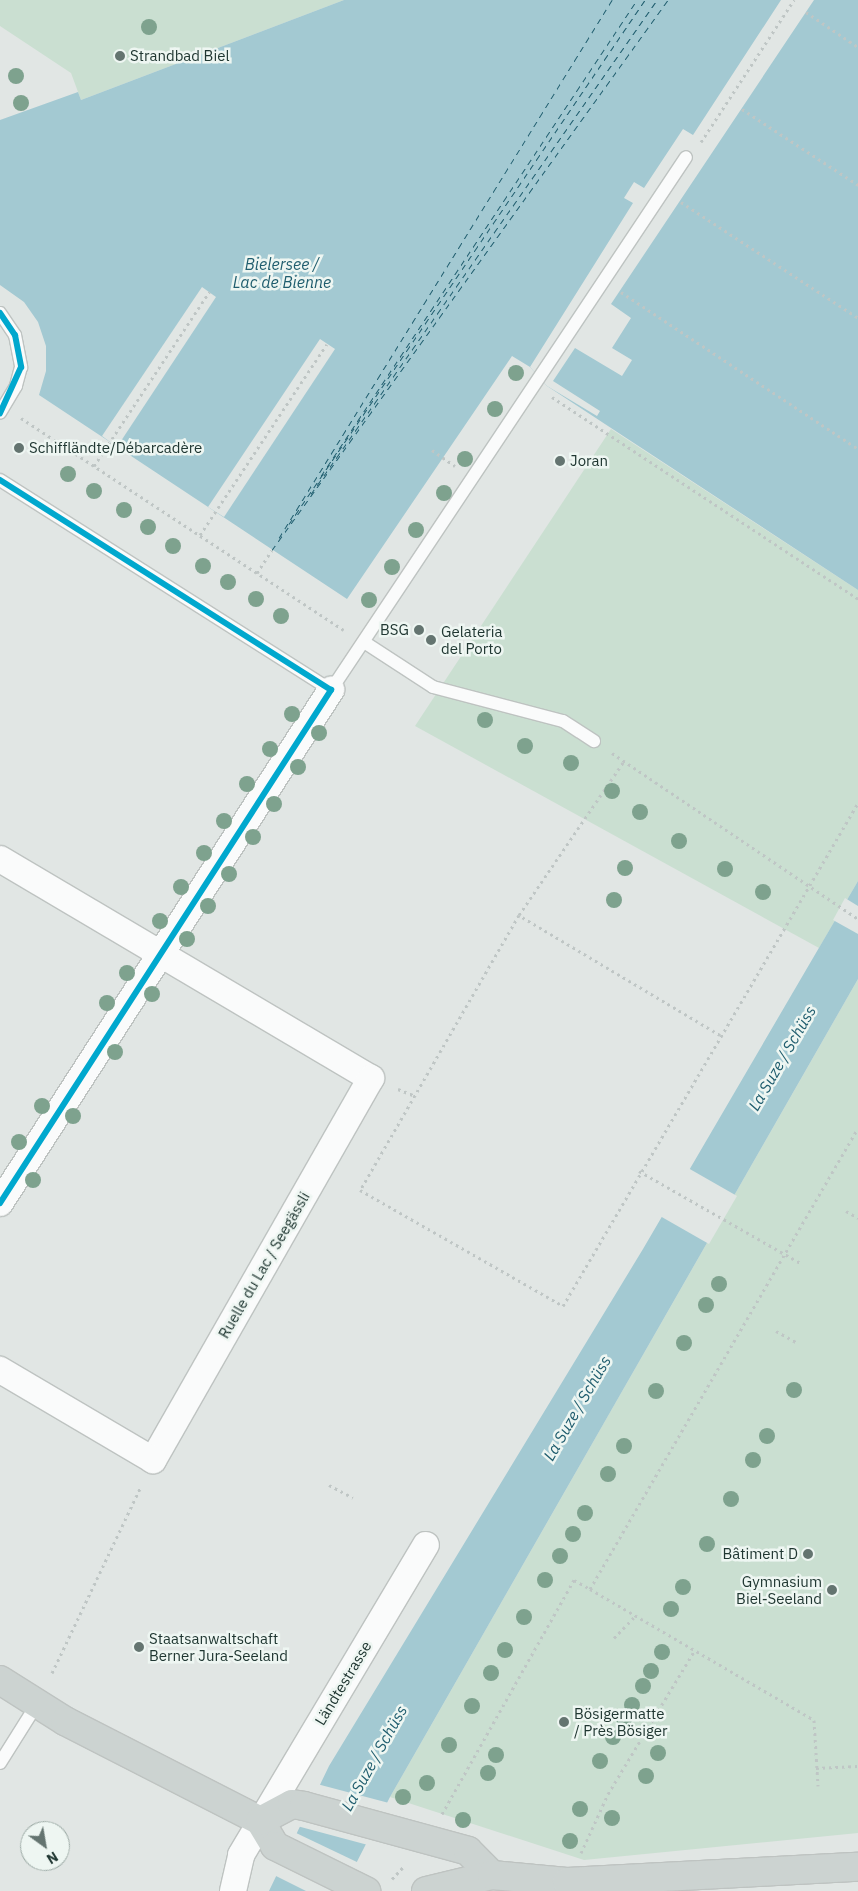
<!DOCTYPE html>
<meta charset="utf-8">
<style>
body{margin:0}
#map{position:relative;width:858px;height:1891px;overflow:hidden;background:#e1e6e4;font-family:"IBM Plex Sans",sans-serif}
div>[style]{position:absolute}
.green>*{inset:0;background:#cadfd1}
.water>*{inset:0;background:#a3c9d2}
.pier>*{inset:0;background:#e1e6e4}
.ferry>*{height:1px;margin-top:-0.5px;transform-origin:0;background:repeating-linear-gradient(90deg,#1f5d6e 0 6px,transparent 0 11px)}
.path>*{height:3px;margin-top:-1.5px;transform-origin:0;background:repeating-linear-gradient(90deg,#bfc6c5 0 2.5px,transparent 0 6.5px)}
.roads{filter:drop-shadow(1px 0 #bec3c1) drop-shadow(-1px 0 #bec3c1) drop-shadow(0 1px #bec3c1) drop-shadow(0 -1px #bec3c1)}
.lane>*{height:12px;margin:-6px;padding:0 6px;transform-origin:6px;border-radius:6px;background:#fafbfb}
.street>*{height:26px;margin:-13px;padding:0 13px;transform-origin:13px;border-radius:13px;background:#fafbfb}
.primary>*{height:28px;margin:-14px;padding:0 14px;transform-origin:14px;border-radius:14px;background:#ccd3d1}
.bus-1>*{height:6px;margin:-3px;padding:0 3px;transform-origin:3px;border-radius:3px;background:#00a8ce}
.trees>*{width:16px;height:16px;margin:-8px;border-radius:50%;background:#7ea28e}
.dots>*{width:14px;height:14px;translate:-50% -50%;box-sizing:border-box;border:2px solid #eef6f2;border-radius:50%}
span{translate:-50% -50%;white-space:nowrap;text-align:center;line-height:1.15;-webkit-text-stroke:5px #eef6f2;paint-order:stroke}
.poi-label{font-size:15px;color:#203732}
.left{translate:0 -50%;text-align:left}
.right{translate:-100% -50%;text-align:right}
.street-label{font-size:15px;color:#203732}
.water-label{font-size:16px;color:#1f5d6e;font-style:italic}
.north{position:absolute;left:20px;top:1821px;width:50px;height:50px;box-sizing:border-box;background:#eef6f2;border:1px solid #9caaa5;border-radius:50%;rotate:148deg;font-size:14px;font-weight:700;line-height:20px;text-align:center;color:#203732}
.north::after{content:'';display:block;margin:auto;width:18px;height:22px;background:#647470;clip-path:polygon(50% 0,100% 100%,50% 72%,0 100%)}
</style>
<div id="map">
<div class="green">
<div style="clip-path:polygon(0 0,344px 0,81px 100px,71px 73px,0 26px)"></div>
<div style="clip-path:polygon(611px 429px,858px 590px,858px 881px,819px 948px,415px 726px)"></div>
<div style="clip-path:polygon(858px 979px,858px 1833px,584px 1860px,390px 1797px)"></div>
</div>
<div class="water">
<div style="clip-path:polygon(344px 0,858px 0,858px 590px,547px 386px,530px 367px,512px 356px,347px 599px,39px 395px,46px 371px,46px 346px,38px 322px,24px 302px,0 285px,0 120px,78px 92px,81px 100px)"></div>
<div style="clip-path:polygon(858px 881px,858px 979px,390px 1797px,342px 1891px,269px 1891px,329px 1766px,643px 1249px)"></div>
</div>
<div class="pier">
<div style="clip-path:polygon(781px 0,814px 0,611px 304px,631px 318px,612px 348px,632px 360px,622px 376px,575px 348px,553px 381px,600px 411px,597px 416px,547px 386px,530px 367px,633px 203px,624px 198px,634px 182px,644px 188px,683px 129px,693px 135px)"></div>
<div style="clip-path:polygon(202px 287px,216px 297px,117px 447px,102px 436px)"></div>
<div style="clip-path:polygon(320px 339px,335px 349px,224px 517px,208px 507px)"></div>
<div style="clip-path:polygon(845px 898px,858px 906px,858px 934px,833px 920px)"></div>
<div style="clip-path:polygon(688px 1168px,737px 1196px,709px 1244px,660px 1216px)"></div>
<div style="clip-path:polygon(317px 1784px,389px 1803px,368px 1845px,297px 1826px)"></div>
<div style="clip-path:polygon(294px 1832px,359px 1863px,345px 1891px,306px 1891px,274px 1875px)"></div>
</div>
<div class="ferry">
<div style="left:321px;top:476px;width:571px;rotate:-56.42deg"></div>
<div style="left:311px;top:494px;width:603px;rotate:-54.99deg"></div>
<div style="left:289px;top:524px;width:633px;rotate:-55.81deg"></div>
<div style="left:279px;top:538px;width:633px;rotate:-58.24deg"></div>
<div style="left:272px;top:550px;width:678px;rotate:-54.25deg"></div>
</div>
<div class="path">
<div style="left:806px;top:12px;width:63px;rotate:33.9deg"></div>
<div style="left:742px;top:109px;width:139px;rotate:33.2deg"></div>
<div style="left:701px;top:142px;width:170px;rotate:-56.8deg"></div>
<div style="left:681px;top:202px;width:212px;rotate:33.2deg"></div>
<div style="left:621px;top:292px;width:284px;rotate:33.5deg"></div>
<div style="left:552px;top:397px;width:367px;rotate:33.4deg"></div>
<div style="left:21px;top:418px;width:386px;rotate:33.3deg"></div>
<div style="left:432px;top:450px;width:28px;rotate:35deg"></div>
<div style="left:94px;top:466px;width:209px;rotate:-56.5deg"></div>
<div style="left:200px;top:535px;width:229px;rotate:-56.4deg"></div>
<div style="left:257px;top:573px;width:27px;rotate:-57deg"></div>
<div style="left:612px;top:753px;width:297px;rotate:34deg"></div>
<div style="left:519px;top:915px;width:186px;rotate:-55.7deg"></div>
<div style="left:720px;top:1035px;width:234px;rotate:-149.2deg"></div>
<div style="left:519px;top:915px;width:318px;rotate:120deg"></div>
<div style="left:360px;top:1190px;width:234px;rotate:29.7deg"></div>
<div style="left:563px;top:1306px;width:583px;rotate:-59.61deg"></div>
<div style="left:398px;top:1089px;width:18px;rotate:22deg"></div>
<div style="left:639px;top:1171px;width:185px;rotate:29.7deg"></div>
<div style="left:846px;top:1211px;width:14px;rotate:30deg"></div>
<div style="left:776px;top:1331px;width:23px;rotate:29deg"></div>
<div style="left:329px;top:1485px;width:27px;rotate:28deg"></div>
<div style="left:590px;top:1589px;width:259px;rotate:30.3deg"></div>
<div style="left:814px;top:1720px;width:66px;rotate:86.5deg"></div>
<div style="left:614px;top:1638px;width:29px;rotate:-46deg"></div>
<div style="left:52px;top:1673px;width:207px;rotate:-64.5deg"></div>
<div style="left:816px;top:1768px;width:42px;rotate:-2.7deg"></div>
<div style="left:442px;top:1814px;width:269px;rotate:-60.6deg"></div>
<div style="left:574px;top:1580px;width:18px;rotate:29deg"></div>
<div style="left:590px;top:1589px;width:533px;rotate:-59.83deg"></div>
<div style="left:581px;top:1853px;width:65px;rotate:-65.4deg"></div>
<div style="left:608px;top:1794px;width:168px;rotate:-58.9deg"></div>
<div style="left:392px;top:1879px;width:19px;rotate:-47deg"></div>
</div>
<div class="roads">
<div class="lane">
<div style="left:0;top:313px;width:27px;rotate:56deg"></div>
<div style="left:15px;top:335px;width:33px;rotate:79deg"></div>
<div style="left:21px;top:367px;width:20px;rotate:105deg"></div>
<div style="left:16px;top:386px;width:31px;rotate:121deg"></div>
<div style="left:0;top:480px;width:392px;rotate:32.4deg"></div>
<div style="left:331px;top:690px;width:640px;rotate:-56.33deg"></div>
<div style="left:364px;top:642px;width:82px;rotate:33.1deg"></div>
<div style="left:433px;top:687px;width:134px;rotate:14.7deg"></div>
<div style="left:563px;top:721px;width:37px;rotate:33deg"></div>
<div style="left:0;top:1763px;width:70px;rotate:-57.9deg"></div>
</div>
<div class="street">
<div style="left:0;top:859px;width:431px;rotate:30.6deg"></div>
<div style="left:371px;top:1078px;width:440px;rotate:119.7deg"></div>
<div style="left:153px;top:1460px;width:178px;rotate:-149.5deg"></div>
<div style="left:0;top:1203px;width:611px;rotate:-57.17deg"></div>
<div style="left:233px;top:1891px;width:37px;rotate:-77deg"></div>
<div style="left:241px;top:1855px;width:361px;rotate:-59.2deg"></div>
</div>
<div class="primary">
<div style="left:0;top:1680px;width:77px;rotate:32.2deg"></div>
<div style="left:65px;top:1721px;width:219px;rotate:27.1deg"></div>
<div style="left:260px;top:1821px;width:29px;rotate:59deg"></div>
<div style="left:275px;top:1846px;width:102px;rotate:26.3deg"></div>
<div style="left:260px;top:1821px;width:36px;rotate:-28deg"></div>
<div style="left:292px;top:1804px;width:12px;rotate:9deg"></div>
<div style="left:304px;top:1806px;width:170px;rotate:15.3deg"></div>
<div style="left:468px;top:1851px;width:34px;rotate:45deg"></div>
<div style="left:426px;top:1891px;width:68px;rotate:-13.6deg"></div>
<div style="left:492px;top:1875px;width:75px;rotate:5.3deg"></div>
<div style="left:567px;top:1882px;width:291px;rotate:-3deg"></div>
</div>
</div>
<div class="bus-1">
<div style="left:0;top:313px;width:27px;rotate:56deg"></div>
<div style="left:15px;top:335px;width:33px;rotate:79deg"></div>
<div style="left:21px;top:367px;width:51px;rotate:114.5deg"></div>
<div style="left:0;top:480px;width:392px;rotate:32.4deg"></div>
<div style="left:0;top:1203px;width:611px;rotate:-57.17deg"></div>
</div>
<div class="trees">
<div style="left:149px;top:27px"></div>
<div style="left:16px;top:76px"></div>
<div style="left:21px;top:103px"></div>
<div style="left:516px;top:373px"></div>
<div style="left:495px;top:409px"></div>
<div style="left:465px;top:459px"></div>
<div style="left:68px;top:474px"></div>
<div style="left:94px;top:491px"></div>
<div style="left:444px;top:493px"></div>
<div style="left:124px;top:510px"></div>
<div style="left:148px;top:527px"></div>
<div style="left:416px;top:530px"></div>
<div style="left:173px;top:546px"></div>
<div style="left:203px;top:566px"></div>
<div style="left:392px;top:567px"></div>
<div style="left:228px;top:582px"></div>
<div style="left:256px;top:599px"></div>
<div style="left:369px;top:600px"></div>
<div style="left:281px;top:616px"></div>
<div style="left:292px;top:714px"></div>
<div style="left:485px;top:720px"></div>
<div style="left:319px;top:733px"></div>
<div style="left:525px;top:746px"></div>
<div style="left:270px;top:749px"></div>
<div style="left:571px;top:763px"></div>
<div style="left:298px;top:767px"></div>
<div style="left:247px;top:784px"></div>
<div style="left:612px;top:791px"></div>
<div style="left:274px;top:804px"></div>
<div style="left:640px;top:812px"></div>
<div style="left:224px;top:821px"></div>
<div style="left:253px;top:837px"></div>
<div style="left:679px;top:841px"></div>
<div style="left:204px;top:853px"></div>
<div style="left:625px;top:868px"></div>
<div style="left:725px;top:869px"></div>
<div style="left:229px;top:874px"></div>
<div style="left:181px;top:887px"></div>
<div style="left:763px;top:892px"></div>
<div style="left:614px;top:900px"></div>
<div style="left:208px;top:906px"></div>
<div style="left:160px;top:921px"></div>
<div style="left:187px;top:939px"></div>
<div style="left:127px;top:973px"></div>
<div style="left:152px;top:994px"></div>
<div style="left:107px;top:1003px"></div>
<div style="left:115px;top:1052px"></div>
<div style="left:42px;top:1106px"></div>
<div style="left:73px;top:1116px"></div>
<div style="left:19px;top:1142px"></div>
<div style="left:33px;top:1180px"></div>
<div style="left:719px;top:1284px"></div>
<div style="left:706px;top:1305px"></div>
<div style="left:684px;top:1343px"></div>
<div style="left:794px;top:1390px"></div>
<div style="left:656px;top:1391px"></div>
<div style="left:767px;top:1436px"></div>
<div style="left:624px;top:1446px"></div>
<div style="left:753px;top:1460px"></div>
<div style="left:608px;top:1474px"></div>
<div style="left:731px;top:1499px"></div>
<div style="left:585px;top:1513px"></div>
<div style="left:573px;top:1534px"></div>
<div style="left:707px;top:1544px"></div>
<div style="left:560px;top:1556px"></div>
<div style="left:545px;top:1580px"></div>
<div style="left:683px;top:1587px"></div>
<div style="left:671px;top:1609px"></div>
<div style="left:524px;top:1617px"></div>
<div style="left:505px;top:1650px"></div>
<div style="left:662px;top:1652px"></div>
<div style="left:651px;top:1671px"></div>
<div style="left:491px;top:1673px"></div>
<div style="left:643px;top:1686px"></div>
<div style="left:632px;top:1705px"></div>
<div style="left:472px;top:1706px"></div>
<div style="left:624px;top:1719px"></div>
<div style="left:613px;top:1737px"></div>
<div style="left:449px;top:1745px"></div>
<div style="left:658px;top:1753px"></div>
<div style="left:496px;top:1755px"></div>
<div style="left:600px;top:1761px"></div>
<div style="left:488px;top:1773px"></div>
<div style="left:646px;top:1776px"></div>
<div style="left:427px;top:1783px"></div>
<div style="left:403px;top:1797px"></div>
<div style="left:580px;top:1809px"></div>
<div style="left:612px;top:1818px"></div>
<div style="left:463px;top:1820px"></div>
<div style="left:570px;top:1841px"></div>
</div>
<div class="dots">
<div style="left:120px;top:56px;background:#647470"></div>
<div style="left:19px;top:448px;background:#647470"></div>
<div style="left:560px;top:461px;background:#647470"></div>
<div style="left:419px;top:630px;background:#647470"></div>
<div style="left:431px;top:640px;background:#647470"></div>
<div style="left:808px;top:1554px;background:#647470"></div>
<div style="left:832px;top:1590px;background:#647470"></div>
<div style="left:139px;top:1647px;background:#647470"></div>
<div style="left:564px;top:1722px;background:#647470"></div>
</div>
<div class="poi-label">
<span class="left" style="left:130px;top:56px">Strandbad Biel</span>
<span class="left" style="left:29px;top:448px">Schiffländte/Débarcadère</span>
<span class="left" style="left:570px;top:461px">Joran</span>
<span class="right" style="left:409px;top:630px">BSG</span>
<span class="left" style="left:441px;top:640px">Gelateria<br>del Porto</span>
<span class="right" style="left:798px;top:1554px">Bâtiment D</span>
<span class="right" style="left:822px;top:1590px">Gymnasium<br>Biel-Seeland</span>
<span class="left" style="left:149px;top:1647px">Staatsanwaltschaft<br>Berner Jura-Seeland</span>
<span class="left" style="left:574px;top:1722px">Bösigermatte<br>/ Près Bösiger</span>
</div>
<div class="street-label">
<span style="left:264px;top:1265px;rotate:-60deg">Ruelle du Lac / Seegässli</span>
<span style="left:343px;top:1683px;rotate:-59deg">Ländtestrasse</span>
</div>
<div class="water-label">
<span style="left:282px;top:273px">Bielersee /<br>Lac de Bienne</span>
<span style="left:782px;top:1058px;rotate:-60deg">La Suze / Schüss</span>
<span style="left:577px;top:1408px;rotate:-60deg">La Suze / Schüss</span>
<span style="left:374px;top:1758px;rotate:-61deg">La Suze / Schüss</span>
</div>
<div class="north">N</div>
</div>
